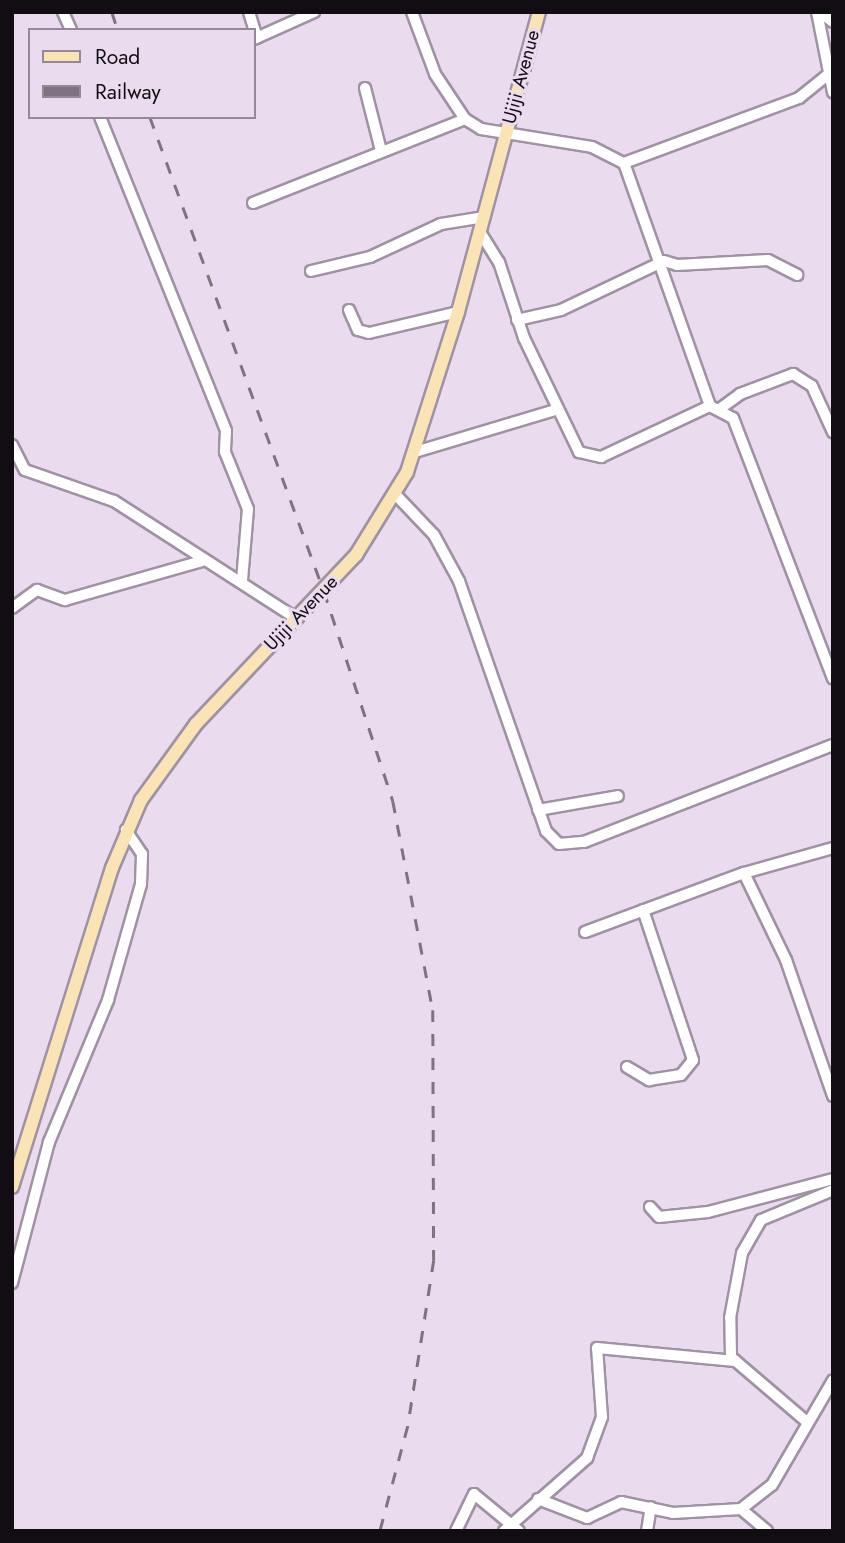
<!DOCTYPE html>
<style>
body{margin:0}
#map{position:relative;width:845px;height:1543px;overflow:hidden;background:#eadcee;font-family:Jost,sans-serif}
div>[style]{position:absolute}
.roads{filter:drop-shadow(2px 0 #9f92a3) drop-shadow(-2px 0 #9f92a3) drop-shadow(0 2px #9f92a3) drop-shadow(0 -2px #9f92a3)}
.minor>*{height:10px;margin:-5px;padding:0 5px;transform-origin:5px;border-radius:5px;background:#fff}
.major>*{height:12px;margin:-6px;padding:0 6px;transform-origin:6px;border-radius:6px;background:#fae4b7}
.rail>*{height:2.5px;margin-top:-1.25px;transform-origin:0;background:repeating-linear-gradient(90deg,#7d7480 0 12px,transparent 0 24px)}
span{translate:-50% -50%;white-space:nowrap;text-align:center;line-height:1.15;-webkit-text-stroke:6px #eadcee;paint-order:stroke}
.street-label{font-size:19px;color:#120d13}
.frame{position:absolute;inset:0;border:14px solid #120d13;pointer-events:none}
.legend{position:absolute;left:28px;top:28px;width:228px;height:91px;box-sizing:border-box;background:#eadcee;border:2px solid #948996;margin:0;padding:9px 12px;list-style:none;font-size:21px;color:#120d13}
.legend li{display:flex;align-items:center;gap:14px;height:35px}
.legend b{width:35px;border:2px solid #948996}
</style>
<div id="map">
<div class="roads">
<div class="minor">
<div style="left:63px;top:12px;width:20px;rotate:66deg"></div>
<div style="left:249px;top:12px;width:27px;rotate:73deg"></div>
<div style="left:412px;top:12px;width:66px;rotate:69.6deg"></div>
<div style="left:435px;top:74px;width:54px;rotate:56.3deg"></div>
<div style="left:465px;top:119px;width:19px;rotate:32deg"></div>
<div style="left:481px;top:129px;width:112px;rotate:9.2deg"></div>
<div style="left:592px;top:147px;width:36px;rotate:27deg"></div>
<div style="left:624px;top:163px;width:258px;rotate:70.5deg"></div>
<div style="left:817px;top:12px;width:82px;rotate:78.7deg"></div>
<div style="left:820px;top:12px;width:16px;rotate:38deg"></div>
<div style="left:254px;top:39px;width:66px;rotate:-24.2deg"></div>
<div style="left:365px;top:88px;width:65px;rotate:75.7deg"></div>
<div style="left:100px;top:117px;width:338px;rotate:68.1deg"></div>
<div style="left:226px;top:431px;width:21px;rotate:93deg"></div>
<div style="left:225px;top:452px;width:61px;rotate:68deg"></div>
<div style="left:248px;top:509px;width:71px;rotate:94.8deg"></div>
<div style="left:624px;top:163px;width:187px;rotate:-20.4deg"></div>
<div style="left:799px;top:98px;width:36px;rotate:-39deg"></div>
<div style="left:253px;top:203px;width:228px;rotate:-21.6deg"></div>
<div style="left:480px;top:232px;width:36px;rotate:58deg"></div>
<div style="left:499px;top:262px;width:80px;rotate:71.8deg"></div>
<div style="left:524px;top:338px;width:127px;rotate:64.2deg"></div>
<div style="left:579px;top:452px;width:23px;rotate:13deg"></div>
<div style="left:601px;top:457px;width:120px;rotate:-25.1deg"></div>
<div style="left:710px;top:406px;width:26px;rotate:28deg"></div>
<div style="left:733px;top:418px;width:279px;rotate:69deg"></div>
<div style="left:311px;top:271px;width:61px;rotate:-13.3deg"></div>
<div style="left:370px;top:257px;width:78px;rotate:-24.9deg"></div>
<div style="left:441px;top:224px;width:44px;rotate:-9.2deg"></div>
<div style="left:349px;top:310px;width:22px;rotate:66deg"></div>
<div style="left:358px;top:330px;width:11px;rotate:15deg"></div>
<div style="left:369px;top:333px;width:91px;rotate:-13.3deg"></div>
<div style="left:517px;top:320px;width:45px;rotate:-12.8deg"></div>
<div style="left:561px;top:310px;width:114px;rotate:-25.4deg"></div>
<div style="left:664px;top:261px;width:14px;rotate:17deg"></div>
<div style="left:677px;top:265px;width:91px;rotate:-3.1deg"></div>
<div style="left:768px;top:260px;width:33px;rotate:27deg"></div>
<div style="left:721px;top:408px;width:24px;rotate:-36deg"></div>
<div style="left:740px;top:394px;width:57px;rotate:-20.7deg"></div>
<div style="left:793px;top:374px;width:22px;rotate:32deg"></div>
<div style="left:812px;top:386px;width:51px;rotate:65.5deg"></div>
<div style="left:12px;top:445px;width:28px;rotate:63deg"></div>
<div style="left:25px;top:470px;width:94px;rotate:19.2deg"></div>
<div style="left:114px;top:501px;width:218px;rotate:32.8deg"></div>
<div style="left:415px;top:452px;width:149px;rotate:-16.7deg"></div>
<div style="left:396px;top:495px;width:55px;rotate:46.5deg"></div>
<div style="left:434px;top:535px;width:52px;rotate:61.5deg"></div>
<div style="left:459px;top:581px;width:265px;rotate:70.8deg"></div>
<div style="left:546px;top:831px;width:18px;rotate:45deg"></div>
<div style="left:559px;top:844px;width:25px;rotate:-5deg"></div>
<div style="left:584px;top:842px;width:267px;rotate:-21.3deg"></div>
<div style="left:12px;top:608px;width:31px;rotate:-36deg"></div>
<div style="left:37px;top:590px;width:30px;rotate:20deg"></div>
<div style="left:65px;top:600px;width:142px;rotate:-15.9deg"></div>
<div style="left:538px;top:810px;width:81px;rotate:-9.9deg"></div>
<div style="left:744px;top:873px;width:97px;rotate:64.2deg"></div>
<div style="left:786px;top:960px;width:144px;rotate:70.9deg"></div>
<div style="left:585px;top:932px;width:170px;rotate:-20.4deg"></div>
<div style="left:744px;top:873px;width:92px;rotate:-15.7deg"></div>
<div style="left:627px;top:1067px;width:26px;rotate:31deg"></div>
<div style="left:649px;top:1080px;width:32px;rotate:-9deg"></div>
<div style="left:681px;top:1075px;width:19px;rotate:-51deg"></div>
<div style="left:693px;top:1060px;width:158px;rotate:-108.4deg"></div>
<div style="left:650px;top:1207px;width:13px;rotate:48deg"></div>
<div style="left:659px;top:1217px;width:49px;rotate:-5.8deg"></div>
<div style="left:708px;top:1212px;width:129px;rotate:-14.8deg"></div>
<div style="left:12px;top:1283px;width:146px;rotate:-75.3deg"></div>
<div style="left:49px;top:1142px;width:154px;rotate:-67.4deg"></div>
<div style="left:108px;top:1000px;width:121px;rotate:-74.1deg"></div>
<div style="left:141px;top:884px;width:30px;rotate:-88deg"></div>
<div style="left:142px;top:854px;width:29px;rotate:-124deg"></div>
<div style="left:807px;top:1422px;width:100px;rotate:-139.5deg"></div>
<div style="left:731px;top:1357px;width:39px;rotate:-91deg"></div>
<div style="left:730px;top:1318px;width:66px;rotate:-79.5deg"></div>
<div style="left:742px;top:1253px;width:38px;rotate:-60deg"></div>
<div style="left:761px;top:1220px;width:78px;rotate:-22.6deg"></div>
<div style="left:538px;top:1499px;width:53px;rotate:21.2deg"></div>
<div style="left:587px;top:1518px;width:38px;rotate:-25deg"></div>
<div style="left:621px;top:1502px;width:53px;rotate:11.9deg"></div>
<div style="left:673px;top:1513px;width:68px;rotate:-3.4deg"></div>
<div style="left:741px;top:1509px;width:39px;rotate:-38deg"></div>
<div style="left:772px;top:1485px;width:121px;rotate:-59.8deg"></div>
<div style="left:741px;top:1509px;width:34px;rotate:40deg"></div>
<div style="left:456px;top:1531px;width:41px;rotate:-64.1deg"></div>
<div style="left:474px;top:1494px;width:58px;rotate:39.4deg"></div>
<div style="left:504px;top:1531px;width:111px;rotate:-41.3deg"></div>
<div style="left:587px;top:1458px;width:44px;rotate:-69.9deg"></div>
<div style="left:602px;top:1417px;width:69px;rotate:-94.1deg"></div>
<div style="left:597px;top:1348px;width:139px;rotate:5.4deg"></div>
<div style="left:647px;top:1531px;width:24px;rotate:-81deg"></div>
</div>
<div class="major">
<div style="left:12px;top:1187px;width:334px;rotate:-72.6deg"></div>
<div style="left:112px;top:868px;width:74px;rotate:-66.9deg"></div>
<div style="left:141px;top:800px;width:94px;rotate:-54.1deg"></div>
<div style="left:196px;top:724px;width:233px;rotate:-46.6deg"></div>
<div style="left:356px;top:555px;width:97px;rotate:-58.4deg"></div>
<div style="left:407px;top:472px;width:168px;rotate:-72.3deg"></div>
<div style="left:458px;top:312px;width:311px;rotate:-74.9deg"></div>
</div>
</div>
<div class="rail">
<div style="left:112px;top:12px;width:19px;rotate:72deg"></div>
<div style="left:150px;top:117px;width:505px;rotate:69.84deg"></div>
<div style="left:324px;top:591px;width:221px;rotate:71.8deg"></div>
<div style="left:393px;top:801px;width:213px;rotate:79.2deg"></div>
<div style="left:433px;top:1010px;width:250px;rotate:89.8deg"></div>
<div style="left:434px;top:1260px;width:168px;rotate:98.9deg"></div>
<div style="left:408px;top:1426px;width:109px;rotate:104.9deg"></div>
</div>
<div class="street-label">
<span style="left:521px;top:77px;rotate:-75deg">Ujiji Avenue</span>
<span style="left:301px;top:613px;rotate:-46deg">Ujiji Avenue</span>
</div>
<div class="frame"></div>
<ul class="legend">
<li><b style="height:9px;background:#fae4b7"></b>Road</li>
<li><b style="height:9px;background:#7d7480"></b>Railway</li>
</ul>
</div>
